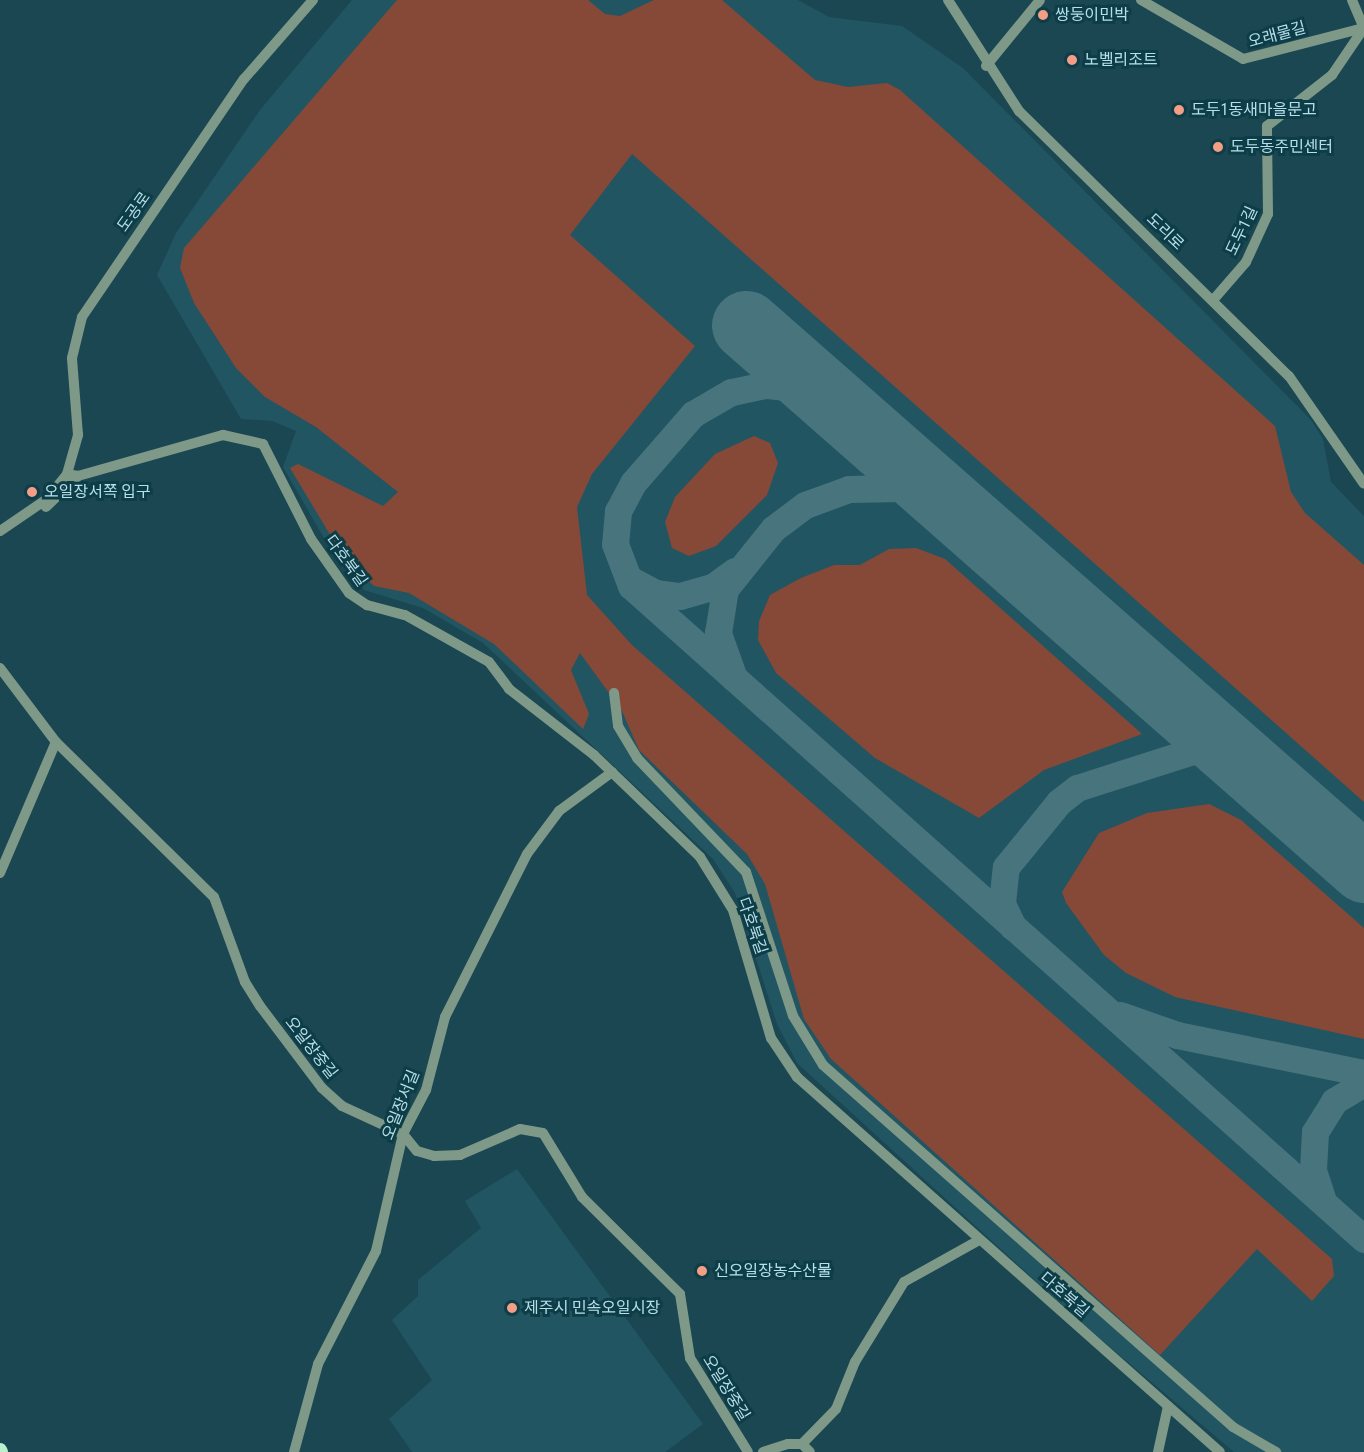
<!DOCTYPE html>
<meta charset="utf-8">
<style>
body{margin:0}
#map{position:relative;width:1364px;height:1452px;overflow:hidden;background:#1a4752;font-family:"Roboto Condensed","Noto Sans KR",sans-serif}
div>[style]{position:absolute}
.built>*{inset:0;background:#215562}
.green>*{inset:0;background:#864938}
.taxiway>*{height:27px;margin:-13.5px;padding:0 13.5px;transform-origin:13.5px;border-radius:13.5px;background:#48747e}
.runway>*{height:69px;margin:-34.5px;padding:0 34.5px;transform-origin:34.5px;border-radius:34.5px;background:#48747e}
.minor>*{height:10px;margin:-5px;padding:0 5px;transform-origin:5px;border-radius:5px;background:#7e9987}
.major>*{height:14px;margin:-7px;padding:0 7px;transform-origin:7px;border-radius:7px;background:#b9f0cd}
.dots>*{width:16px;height:16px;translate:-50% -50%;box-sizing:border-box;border:3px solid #0d3d47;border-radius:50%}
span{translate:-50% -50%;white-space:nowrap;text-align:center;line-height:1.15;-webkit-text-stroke:6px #0d3d47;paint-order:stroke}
.poi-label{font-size:16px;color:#b7dee9}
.left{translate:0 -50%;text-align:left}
.street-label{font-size:16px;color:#b7dee9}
</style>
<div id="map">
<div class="built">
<div style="clip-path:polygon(352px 0,798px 0,829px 17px,902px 26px,963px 68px,1311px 420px,1323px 439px,1331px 482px,1364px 516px,1364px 1452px,1234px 1452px,1084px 1325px,797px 1063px,777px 1024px,735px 893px,713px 859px,483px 643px,423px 608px,364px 590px,332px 552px,283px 467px,296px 431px,272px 421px,241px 419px,157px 275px,176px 233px,260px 110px)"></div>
<div style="clip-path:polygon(517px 1169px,703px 1424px,665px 1452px,412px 1452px,389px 1419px,432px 1380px,392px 1320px,418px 1296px,418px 1280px,481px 1228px,465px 1201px)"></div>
</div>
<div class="green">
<div style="clip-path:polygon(397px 0,588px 0,605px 14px,620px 16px,654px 0,722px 0,815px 80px,848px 87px,887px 83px,900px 90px,1275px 426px,1291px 492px,1305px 513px,1364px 565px,1364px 802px,632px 154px,570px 235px,695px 346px,592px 474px,577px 507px,587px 595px,632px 645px,1332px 1259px,1334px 1276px,1312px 1301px,1257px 1249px,1160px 1355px,831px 1059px,804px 1019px,765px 884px,747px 854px,639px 750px,622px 711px,580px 653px,571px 670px,589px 714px,583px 729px,494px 644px,409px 593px,374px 586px,344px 558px,290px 468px,298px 464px,383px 506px,398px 492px,316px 427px,265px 397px,236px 368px,194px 303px,180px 268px,184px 248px)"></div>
<div style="clip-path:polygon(754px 436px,770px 443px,778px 463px,767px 495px,716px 546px,689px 556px,672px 548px,665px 522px,675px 497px,715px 454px)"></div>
<div style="clip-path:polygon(916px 548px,945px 559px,1142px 734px,1044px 770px,979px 818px,875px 758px,776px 673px,758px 640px,759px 621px,770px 595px,801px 578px,834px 565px,860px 565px,889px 549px)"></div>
<div style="clip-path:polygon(1209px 804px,1241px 820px,1364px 928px,1364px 1039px,1175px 997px,1126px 973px,1104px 955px,1066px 903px,1062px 892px,1099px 833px,1147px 813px)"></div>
</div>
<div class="taxiway">
<div style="left:835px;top:404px;width:43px;rotate:-158.2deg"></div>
<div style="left:795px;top:388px;width:30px;rotate:-174deg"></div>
<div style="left:765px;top:385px;width:35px;rotate:168deg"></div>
<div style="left:731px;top:392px;width:44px;rotate:149.9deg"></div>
<div style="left:693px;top:414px;width:91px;rotate:131deg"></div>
<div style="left:633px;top:483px;width:32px;rotate:118deg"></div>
<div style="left:618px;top:511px;width:33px;rotate:95deg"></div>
<div style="left:615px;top:544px;width:45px;rotate:69.1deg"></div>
<div style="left:631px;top:586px;width:982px;rotate:41.7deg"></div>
<div style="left:631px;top:580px;width:27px;rotate:28deg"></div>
<div style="left:655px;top:593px;width:25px;rotate:7deg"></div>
<div style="left:680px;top:596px;width:35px;rotate:-16deg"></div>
<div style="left:714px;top:586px;width:26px;rotate:-36deg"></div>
<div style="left:734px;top:678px;width:48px;rotate:-109.6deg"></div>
<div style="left:718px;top:633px;width:45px;rotate:-81deg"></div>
<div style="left:725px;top:589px;width:77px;rotate:-51.3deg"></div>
<div style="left:773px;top:529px;width:40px;rotate:-37deg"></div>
<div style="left:805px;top:505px;width:47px;rotate:-20deg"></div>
<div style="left:849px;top:489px;width:53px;rotate:-1.1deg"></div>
<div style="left:902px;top:488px;width:35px;rotate:18deg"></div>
<div style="left:935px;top:499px;width:50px;rotate:32.7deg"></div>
<div style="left:1013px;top:927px;width:26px;rotate:-115deg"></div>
<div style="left:1002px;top:903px;width:36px;rotate:-84deg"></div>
<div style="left:1006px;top:867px;width:84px;rotate:-50.8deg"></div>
<div style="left:1059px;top:802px;width:23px;rotate:-38deg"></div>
<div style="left:1077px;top:788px;width:122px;rotate:-17.7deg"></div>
<div style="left:1193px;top:751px;width:29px;rotate:10deg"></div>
<div style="left:1222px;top:756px;width:51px;rotate:33.1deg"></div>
<div style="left:1120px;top:1015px;width:60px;rotate:19.3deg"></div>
<div style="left:1177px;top:1035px;width:191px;rotate:11.5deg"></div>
<div style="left:1323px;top:1201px;width:33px;rotate:-108deg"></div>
<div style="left:1313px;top:1170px;width:38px;rotate:-87deg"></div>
<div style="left:1315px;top:1132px;width:36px;rotate:-58deg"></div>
<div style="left:1334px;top:1101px;width:35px;rotate:-31deg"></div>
</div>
<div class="runway">
<div style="left:746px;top:325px;width:823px;rotate:41.3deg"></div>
</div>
<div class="minor">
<div style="left:948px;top:0;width:132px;rotate:57.4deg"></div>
<div style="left:1019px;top:111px;width:378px;rotate:44.5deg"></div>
<div style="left:1289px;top:376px;width:131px;rotate:55.2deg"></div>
<div style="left:1141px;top:0;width:118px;rotate:30deg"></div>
<div style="left:1243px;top:59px;width:125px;rotate:-14.4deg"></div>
<div style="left:1352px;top:0;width:30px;rotate:67deg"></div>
<div style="left:986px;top:66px;width:85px;rotate:-50.7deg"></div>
<div style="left:1214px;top:299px;width:49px;rotate:-49.1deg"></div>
<div style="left:1246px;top:262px;width:53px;rotate:-65.4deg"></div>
<div style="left:1268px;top:214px;width:88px;rotate:-90.7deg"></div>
<div style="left:1267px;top:126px;width:83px;rotate:-38.1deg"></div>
<div style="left:1332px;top:75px;width:57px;rotate:-55.8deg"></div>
<div style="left:67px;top:474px;width:11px;rotate:10deg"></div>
<div style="left:78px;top:476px;width:151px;rotate:-15.8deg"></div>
<div style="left:223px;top:435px;width:41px;rotate:12.7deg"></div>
<div style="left:263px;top:444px;width:106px;rotate:63.2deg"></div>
<div style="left:311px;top:539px;width:66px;rotate:54.9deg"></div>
<div style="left:349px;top:593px;width:22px;rotate:34deg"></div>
<div style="left:367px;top:605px;width:39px;rotate:15deg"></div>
<div style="left:405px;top:615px;width:96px;rotate:29.2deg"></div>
<div style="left:489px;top:662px;width:34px;rotate:53deg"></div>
<div style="left:509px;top:689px;width:108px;rotate:37.8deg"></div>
<div style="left:594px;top:755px;width:147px;rotate:43.9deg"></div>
<div style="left:700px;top:857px;width:62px;rotate:58.1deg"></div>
<div style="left:733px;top:910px;width:134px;rotate:73.5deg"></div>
<div style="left:771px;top:1038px;width:47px;rotate:56.3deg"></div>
<div style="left:797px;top:1077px;width:565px;rotate:41.56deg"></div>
<div style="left:46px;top:507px;width:45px;rotate:-44.1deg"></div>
<div style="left:0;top:531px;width:57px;rotate:-34.2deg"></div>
<div style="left:47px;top:499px;width:32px;rotate:-51deg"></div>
<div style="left:67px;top:474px;width:41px;rotate:-74.2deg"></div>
<div style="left:78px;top:435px;width:77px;rotate:-94.5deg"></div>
<div style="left:72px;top:358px;width:42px;rotate:-76.3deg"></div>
<div style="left:82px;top:317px;width:288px;rotate:-55.8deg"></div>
<div style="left:244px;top:79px;width:105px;rotate:-48.9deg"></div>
<div style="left:0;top:668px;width:93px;rotate:52.9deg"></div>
<div style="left:56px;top:742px;width:221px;rotate:44.5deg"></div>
<div style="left:214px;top:897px;width:90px;rotate:70deg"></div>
<div style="left:245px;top:982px;width:28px;rotate:58deg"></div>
<div style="left:260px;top:1006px;width:103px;rotate:52.9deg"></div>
<div style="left:322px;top:1088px;width:27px;rotate:42deg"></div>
<div style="left:342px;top:1106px;width:67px;rotate:24.7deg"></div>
<div style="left:403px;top:1134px;width:22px;rotate:51deg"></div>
<div style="left:417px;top:1151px;width:18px;rotate:16deg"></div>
<div style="left:434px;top:1156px;width:26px;rotate:-2deg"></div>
<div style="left:460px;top:1155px;width:65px;rotate:-23.4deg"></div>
<div style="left:520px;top:1129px;width:23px;rotate:10deg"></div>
<div style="left:543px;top:1133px;width:75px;rotate:58.6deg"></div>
<div style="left:582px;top:1197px;width:138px;rotate:44.7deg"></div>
<div style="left:680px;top:1294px;width:65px;rotate:81.1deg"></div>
<div style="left:690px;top:1358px;width:110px;rotate:58.3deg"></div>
<div style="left:614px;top:693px;width:33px;rotate:83deg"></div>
<div style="left:618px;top:726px;width:37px;rotate:59deg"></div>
<div style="left:637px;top:758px;width:158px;rotate:46.3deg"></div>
<div style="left:746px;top:872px;width:151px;rotate:71.9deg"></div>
<div style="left:793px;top:1016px;width:57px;rotate:58.5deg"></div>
<div style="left:823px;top:1065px;width:547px;rotate:41.44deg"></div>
<div style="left:1233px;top:1427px;width:50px;rotate:30.2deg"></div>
<div style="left:0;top:873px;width:142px;rotate:-66.9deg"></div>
<div style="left:802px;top:1444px;width:49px;rotate:-45.8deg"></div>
<div style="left:836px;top:1409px;width:51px;rotate:-68deg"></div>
<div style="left:855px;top:1362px;width:94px;rotate:-58.5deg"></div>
<div style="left:904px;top:1282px;width:86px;rotate:-29.2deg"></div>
<div style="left:294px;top:1452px;width:91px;rotate:-74.7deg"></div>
<div style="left:318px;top:1364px;width:127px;rotate:-62.8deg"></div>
<div style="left:376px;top:1251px;width:120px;rotate:-77deg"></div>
<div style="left:403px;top:1134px;width:50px;rotate:-62.4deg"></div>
<div style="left:426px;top:1090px;width:75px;rotate:-75.4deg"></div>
<div style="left:445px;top:1017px;width:182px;rotate:-63.3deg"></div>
<div style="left:527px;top:854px;width:54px;rotate:-53.3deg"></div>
<div style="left:559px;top:811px;width:66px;rotate:-36.3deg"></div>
<div style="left:763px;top:1452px;width:26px;rotate:-18deg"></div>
<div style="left:788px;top:1444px;width:14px"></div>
<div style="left:802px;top:1444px;width:11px;rotate:45deg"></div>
<div style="left:1158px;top:1452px;width:47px;rotate:-77.7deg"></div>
</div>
<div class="major">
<div style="left:0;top:1450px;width:2px;rotate:63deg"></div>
</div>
<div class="dots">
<div style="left:1043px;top:15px;background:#f49e86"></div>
<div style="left:1072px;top:60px;background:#f49e86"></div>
<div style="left:1179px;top:110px;background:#f49e86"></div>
<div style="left:1218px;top:147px;background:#f49e86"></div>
<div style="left:32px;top:492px;background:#f49e86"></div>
<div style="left:702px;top:1271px;background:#f49e86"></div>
<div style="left:512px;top:1308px;background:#f49e86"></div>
</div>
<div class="poi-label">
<span class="left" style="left:1055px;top:15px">쌍둥이민박</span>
<span class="left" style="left:1084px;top:60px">노벨리조트</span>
<span class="left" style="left:1191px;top:110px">도두1동새마을문고</span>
<span class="left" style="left:1230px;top:147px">도두동주민센터</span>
<span class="left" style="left:44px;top:492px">오일장서쪽 입구</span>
<span class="left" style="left:714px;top:1271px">신오일장농수산물</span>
<span class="left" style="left:524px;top:1308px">제주시 민속오일시장</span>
</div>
<div class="street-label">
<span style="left:1277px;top:35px;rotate:-15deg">오래물길</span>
<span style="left:134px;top:212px;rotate:-55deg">도공로</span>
<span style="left:1242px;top:231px;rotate:-65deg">도두1길</span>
<span style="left:1165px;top:232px;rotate:44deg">도리로</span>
<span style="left:346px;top:561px;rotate:54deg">다호북길</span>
<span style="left:752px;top:926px;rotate:71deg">다호북길</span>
<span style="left:311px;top:1048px;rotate:52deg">오일장중길</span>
<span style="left:401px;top:1105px;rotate:-68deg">오일장서길</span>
<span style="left:1064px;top:1295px;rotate:41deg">다호북길</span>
<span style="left:726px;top:1388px;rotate:58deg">오일장중길</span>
</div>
</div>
